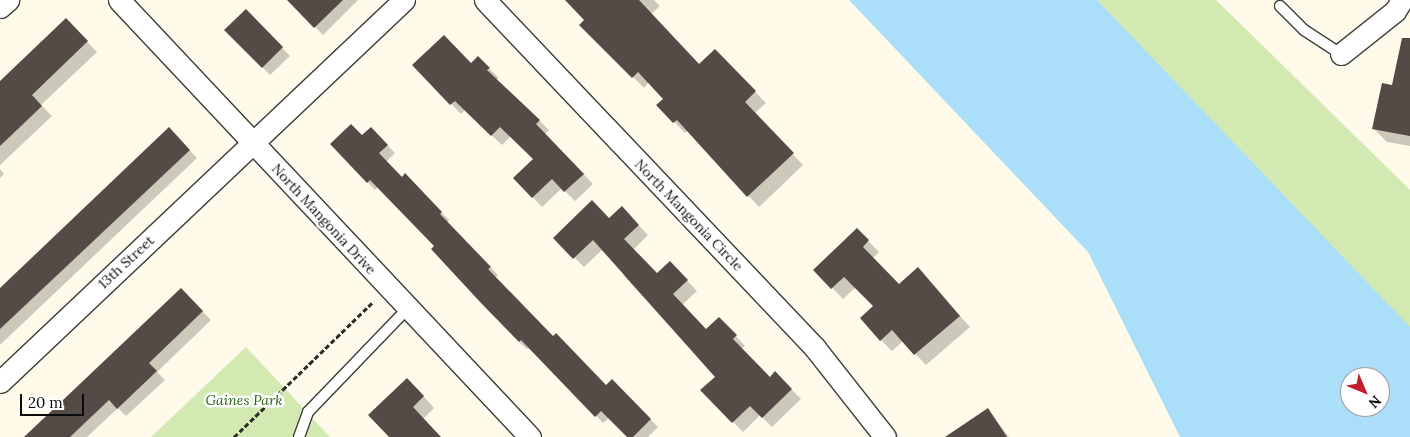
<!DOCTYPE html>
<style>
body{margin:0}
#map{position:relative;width:1410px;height:437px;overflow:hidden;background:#fffae9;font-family:Lora,serif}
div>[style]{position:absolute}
.green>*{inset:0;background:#d2eab1}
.water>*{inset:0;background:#abdff9}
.shadow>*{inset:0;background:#0003}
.building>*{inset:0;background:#544b47}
.path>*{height:3px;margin-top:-1.5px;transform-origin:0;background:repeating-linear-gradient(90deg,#2d2d2d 0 5px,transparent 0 7.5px)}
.roads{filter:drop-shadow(1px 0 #3e3e3e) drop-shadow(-1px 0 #3e3e3e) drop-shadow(0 1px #3e3e3e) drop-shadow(0 -1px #3e3e3e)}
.service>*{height:10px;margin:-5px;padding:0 5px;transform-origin:5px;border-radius:5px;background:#fff}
.minor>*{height:21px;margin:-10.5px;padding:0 10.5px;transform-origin:10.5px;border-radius:10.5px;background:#fff}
span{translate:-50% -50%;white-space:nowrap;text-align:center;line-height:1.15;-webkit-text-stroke:5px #fff;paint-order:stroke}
.street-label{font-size:14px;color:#0b0b0b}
.park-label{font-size:14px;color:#2c6419;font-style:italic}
.north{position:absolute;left:1340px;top:367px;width:50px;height:50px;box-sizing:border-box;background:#fff;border:1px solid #9d9d9d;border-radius:50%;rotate:135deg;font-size:14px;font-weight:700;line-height:20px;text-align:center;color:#0b0b0b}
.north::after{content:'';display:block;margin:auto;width:18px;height:22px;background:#c01d2d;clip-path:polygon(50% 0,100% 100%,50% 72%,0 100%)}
.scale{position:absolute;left:20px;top:394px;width:64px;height:22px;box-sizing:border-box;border:2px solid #0b0b0b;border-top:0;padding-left:6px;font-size:15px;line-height:18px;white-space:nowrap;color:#0b0b0b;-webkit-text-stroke:4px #fff;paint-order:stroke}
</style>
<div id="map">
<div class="green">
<div style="clip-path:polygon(1096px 0,1216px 0,1403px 183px,1410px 190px,1410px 328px)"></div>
<div style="clip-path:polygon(246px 347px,330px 437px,151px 437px)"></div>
</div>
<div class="water">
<div style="clip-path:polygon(evenodd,849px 0,1097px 0,1410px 327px,1410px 437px,1180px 437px,1088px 252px,849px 0,1350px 377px,1380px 377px,1380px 407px,1350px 407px,1350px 377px)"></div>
</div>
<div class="shadow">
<div style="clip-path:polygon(299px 0,358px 0,323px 35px,294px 5px)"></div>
<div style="clip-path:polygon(567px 0,654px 0,660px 6px,651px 14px,700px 65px,715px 51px,766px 103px,754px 114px,803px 165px,759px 207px,688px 130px,685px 133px,658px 105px,665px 99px,649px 82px,644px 88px,581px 25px,586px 20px)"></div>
<div style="clip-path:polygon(246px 11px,290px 56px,270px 75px,226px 30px)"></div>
<div style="clip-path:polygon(66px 20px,97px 52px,41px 105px,52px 116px,0 165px,0 83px)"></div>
<div style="clip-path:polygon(1410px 46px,1410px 146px,1387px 142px,1373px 128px)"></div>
<div style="clip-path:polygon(478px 58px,499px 78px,497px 80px,549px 130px,545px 134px,593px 184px,575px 201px,562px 188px,542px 207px,515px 178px,535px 159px,511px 136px,502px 145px,465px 110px,461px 114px,414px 65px,471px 65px)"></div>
<div style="clip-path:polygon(169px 129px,197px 158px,0 345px,0 289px)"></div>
<div style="clip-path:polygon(371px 129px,395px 153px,386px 162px,402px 178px,405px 175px,449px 220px,447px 223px,498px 275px,495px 278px,553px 338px,606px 386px,612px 381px,658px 427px,648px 437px,628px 437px,609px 418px,603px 423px,530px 347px,527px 349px,519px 342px,433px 249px,436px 246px,379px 186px,375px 190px,331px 144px,362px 137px)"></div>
<div style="clip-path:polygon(0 169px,4px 174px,0 178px)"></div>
<div style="clip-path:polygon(622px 208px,648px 235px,633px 250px,657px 275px,670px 263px,697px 291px,682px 305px,706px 330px,719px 318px,745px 346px,741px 349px,770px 378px,775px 373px,801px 399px,772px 427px,760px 415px,743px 432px,702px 390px,716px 377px,623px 275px,626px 273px,603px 249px,584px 267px,555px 238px,609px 220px)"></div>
<div style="clip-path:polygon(857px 229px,879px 252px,873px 258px,899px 286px,918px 269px,970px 327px,926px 365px,903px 341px,892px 351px,881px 340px,875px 306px,856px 287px,843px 299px,815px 270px)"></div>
<div style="clip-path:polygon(181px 290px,211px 320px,157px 372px,165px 380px,126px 416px,118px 408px,87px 437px,27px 437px)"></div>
<div style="clip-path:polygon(418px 390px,434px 408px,423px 419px,440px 437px,391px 437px)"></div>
<div style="clip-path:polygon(988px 410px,1009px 437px,949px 437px)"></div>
</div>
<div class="building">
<div style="clip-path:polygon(287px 0,343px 0,314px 28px)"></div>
<div style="clip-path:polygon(565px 0,639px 0,699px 64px,715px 49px,756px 91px,745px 102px,794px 153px,747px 197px,677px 120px,673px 123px,656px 105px,663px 99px,638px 72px,632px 78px,579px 25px,584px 20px)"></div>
<div style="clip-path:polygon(246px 9px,283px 47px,262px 68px,224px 30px)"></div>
<div style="clip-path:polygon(66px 18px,88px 41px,32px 95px,42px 106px,0 146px,0 81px)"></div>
<div style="clip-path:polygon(444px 35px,471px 63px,478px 56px,490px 68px,487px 70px,540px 120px,536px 124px,584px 174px,564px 192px,552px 179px,532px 198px,513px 178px,533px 159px,500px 127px,491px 136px,455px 101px,450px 105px,412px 65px)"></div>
<div style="clip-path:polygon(1402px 38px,1410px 38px,1410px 136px,1372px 129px,1382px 83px,1392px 85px)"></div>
<div style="clip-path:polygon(351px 124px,362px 135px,371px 127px,388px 145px,379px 153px,402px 177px,405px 173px,442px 212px,440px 214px,491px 267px,488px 269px,553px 336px,556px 333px,606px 385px,612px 379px,651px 419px,633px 437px,627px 437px,601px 411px,595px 417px,521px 340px,519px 342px,481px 303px,431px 249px,434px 246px,370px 180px,367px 183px,330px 144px)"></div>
<div style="clip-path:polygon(169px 127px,190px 150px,0 329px,0 288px)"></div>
<div style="clip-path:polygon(592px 200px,609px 218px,622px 206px,639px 225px,624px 239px,657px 273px,670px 261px,688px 280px,673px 294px,706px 329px,719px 317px,737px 335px,733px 339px,770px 377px,775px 371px,792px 389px,762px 418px,750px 406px,732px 423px,700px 390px,715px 377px,593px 240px,573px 259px,553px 238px)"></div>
<div style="clip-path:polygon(857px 228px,869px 240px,863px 247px,899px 284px,918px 267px,960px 316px,914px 355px,892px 330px,880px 341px,860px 318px,873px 306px,844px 277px,831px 289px,813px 270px)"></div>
<div style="clip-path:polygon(181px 288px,203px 311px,149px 363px,157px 371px,117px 409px,109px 400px,70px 437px,24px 437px)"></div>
<div style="clip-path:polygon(407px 378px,424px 396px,413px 407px,441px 437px,389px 437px,368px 415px)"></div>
<div style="clip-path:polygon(988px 408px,1007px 437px,945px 437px)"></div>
</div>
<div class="path">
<div style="left:234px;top:437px;width:195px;rotate:-44.2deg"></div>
</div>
<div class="roads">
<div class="service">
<div style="left:1280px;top:6px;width:34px;rotate:45deg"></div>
<div style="left:1304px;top:30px;width:44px;rotate:33deg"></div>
<div style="left:299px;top:437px;width:27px;rotate:-70deg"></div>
<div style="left:308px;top:412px;width:144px;rotate:-46.1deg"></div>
</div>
<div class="minor">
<div style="left:119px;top:0;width:600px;rotate:46.76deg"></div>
<div style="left:485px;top:0;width:480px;rotate:46.5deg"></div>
<div style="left:815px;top:348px;width:113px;rotate:51.8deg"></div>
<div style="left:0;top:7px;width:11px;rotate:-41deg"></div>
<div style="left:1341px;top:54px;width:69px;rotate:-38.5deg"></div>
<div style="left:1395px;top:11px;width:13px;rotate:-58deg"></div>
<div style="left:0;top:382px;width:556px;rotate:-43.4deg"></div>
</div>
</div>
<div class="street-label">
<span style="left:689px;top:215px;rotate:46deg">North Mangonia Circle</span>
<span style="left:324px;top:219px;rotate:47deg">North Mangonia Drive</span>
<span style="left:126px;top:262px;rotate:-43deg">13th Street</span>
</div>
<div class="park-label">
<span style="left:244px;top:400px">Gaines Park</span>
</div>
<div class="north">N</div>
<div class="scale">20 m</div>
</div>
